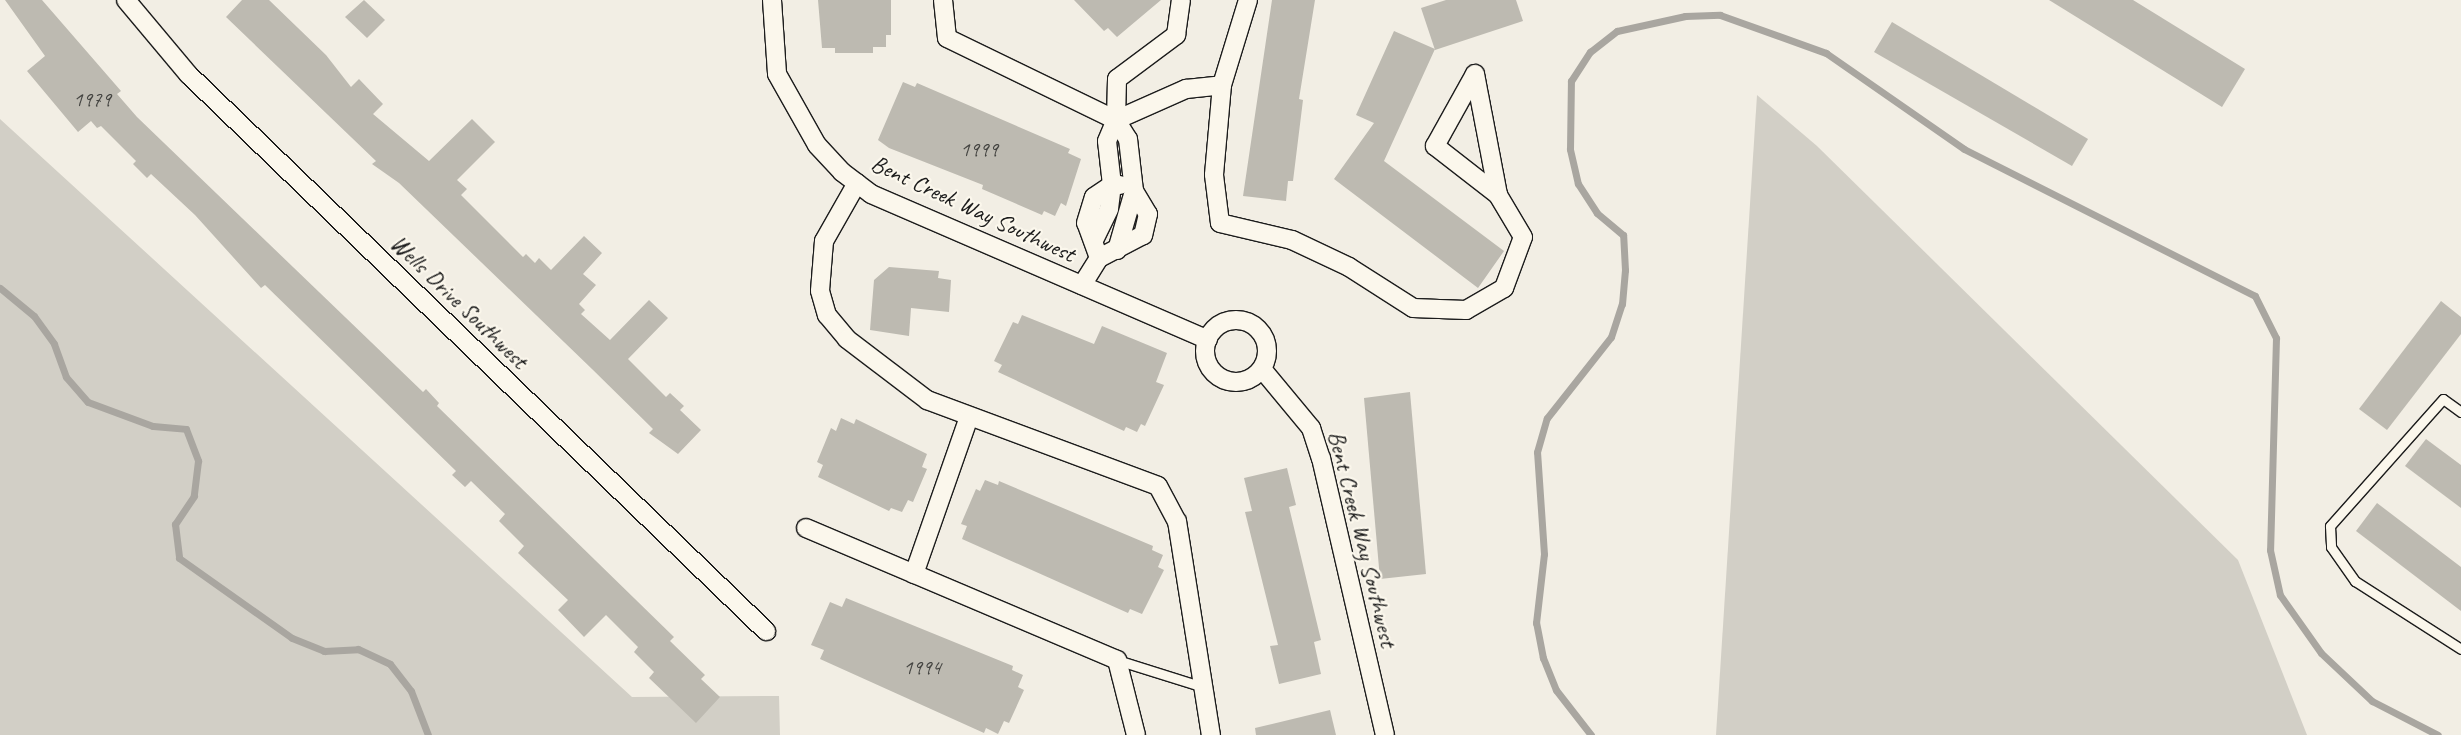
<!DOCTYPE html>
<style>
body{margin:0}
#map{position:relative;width:2461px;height:735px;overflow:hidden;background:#f2eee4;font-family:Caveat,sans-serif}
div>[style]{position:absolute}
.green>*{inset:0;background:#d2cfc6}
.stream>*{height:7px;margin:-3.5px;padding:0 3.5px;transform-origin:3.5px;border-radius:3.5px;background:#a9a6a0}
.building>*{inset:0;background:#bdbab1}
.roads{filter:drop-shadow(1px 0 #1c1c1c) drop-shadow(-1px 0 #1c1c1c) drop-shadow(0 1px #1c1c1c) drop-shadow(0 -1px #1c1c1c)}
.service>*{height:9px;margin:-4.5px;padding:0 4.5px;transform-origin:4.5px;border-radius:4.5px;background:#fbf7ec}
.minor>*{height:18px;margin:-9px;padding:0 9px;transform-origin:9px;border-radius:9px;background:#fbf7ec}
.minor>.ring{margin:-9px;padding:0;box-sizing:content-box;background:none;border:18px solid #fbf7ec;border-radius:50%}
span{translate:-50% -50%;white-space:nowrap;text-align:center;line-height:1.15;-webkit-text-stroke:4.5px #fbf7ec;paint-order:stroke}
.number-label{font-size:21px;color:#444441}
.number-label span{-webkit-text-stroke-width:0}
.street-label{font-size:24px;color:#1c1c1c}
</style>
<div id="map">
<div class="green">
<div style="clip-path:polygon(1757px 95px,1817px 146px,2238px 560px,2307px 735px,1716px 735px)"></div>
<div style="clip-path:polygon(0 119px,632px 697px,779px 696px,780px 735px,0 735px)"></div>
</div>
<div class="stream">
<div style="left:0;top:288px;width:44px;rotate:39.5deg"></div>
<div style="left:34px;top:316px;width:34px;rotate:54deg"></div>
<div style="left:54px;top:344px;width:35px;rotate:70deg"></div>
<div style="left:66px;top:377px;width:33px;rotate:49deg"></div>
<div style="left:88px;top:402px;width:69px;rotate:20.3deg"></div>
<div style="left:153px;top:426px;width:33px;rotate:5deg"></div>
<div style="left:186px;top:429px;width:34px;rotate:69deg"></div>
<div style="left:198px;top:461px;width:35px;rotate:97deg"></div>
<div style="left:194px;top:496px;width:34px;rotate:124deg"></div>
<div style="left:175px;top:524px;width:34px;rotate:83deg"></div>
<div style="left:179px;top:558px;width:138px;rotate:35.3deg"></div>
<div style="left:292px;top:638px;width:35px;rotate:22deg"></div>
<div style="left:324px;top:651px;width:34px;rotate:-3deg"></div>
<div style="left:358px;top:649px;width:35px;rotate:25deg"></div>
<div style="left:390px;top:664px;width:34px;rotate:52deg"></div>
<div style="left:411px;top:691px;width:47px;rotate:68.9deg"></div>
<div style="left:1591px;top:735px;width:57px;rotate:-127.9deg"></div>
<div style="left:1556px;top:690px;width:35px;rotate:-112deg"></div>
<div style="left:1543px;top:658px;width:36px;rotate:-101deg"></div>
<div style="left:1536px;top:623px;width:69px;rotate:-83.4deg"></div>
<div style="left:1544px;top:554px;width:102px;rotate:-93.9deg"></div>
<div style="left:1537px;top:452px;width:35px;rotate:-74deg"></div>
<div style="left:1547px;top:418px;width:103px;rotate:-51.7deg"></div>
<div style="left:1611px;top:337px;width:35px;rotate:-72deg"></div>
<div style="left:1622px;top:304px;width:34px;rotate:-85deg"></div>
<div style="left:1625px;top:270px;width:35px;rotate:-93deg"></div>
<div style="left:1623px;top:235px;width:34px;rotate:-140deg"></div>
<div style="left:1597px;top:213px;width:35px;rotate:-123deg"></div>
<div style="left:1578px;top:184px;width:36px;rotate:-103deg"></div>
<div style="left:1570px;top:149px;width:68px;rotate:-89.2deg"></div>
<div style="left:1571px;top:81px;width:35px;rotate:-57deg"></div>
<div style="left:1590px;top:52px;width:34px;rotate:-38deg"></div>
<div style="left:1617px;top:31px;width:70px;rotate:-12.4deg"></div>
<div style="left:1685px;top:16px;width:35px;rotate:-2deg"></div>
<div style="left:1720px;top:15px;width:113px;rotate:19.7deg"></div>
<div style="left:1826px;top:53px;width:168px;rotate:34.8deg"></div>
<div style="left:1964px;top:149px;width:326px;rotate:26.8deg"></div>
<div style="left:2255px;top:296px;width:47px;rotate:63.4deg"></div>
<div style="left:2276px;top:338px;width:212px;rotate:91.6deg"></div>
<div style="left:2270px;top:550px;width:46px;rotate:77.5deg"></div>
<div style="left:2280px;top:595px;width:71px;rotate:54.7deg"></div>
<div style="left:2321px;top:653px;width:70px;rotate:43.3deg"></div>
<div style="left:2372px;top:701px;width:74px;rotate:27.3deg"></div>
</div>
<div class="building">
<div style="clip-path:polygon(5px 0,42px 0,121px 91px,117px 94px,137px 117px,423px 392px,426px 389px,439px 403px,437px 406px,674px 637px,670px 641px,705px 675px,701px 679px,720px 697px,696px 723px,649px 678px,654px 672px,634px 652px,638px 647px,606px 615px,584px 637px,558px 610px,568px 600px,518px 553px,524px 546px,499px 521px,505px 514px,471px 481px,465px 487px,452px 475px,456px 471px,265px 285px,261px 288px,195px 215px,151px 174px,147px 178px,133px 164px,136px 161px,101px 126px,97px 128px,91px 121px,78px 132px,27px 71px,45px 56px)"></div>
<div style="clip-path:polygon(242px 0,269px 0,326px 55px,351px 87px,359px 79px,383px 104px,373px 114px,429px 161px,472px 119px,495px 142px,457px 180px,467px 189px,461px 195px,523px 257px,526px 254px,535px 263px,539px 258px,551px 270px,584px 236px,602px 253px,583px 274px,596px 285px,579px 304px,585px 310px,581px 314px,610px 340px,649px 300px,668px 318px,628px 359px,666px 397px,670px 393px,684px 406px,680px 410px,701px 430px,678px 454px,649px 433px,653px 429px,592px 369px,399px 183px,372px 164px,376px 161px,226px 17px)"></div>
<div style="clip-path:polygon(364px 0,385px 20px,367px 38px,345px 17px)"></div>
<div style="clip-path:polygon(818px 0,891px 0,891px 35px,886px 35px,886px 47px,873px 47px,873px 53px,835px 53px,835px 48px,822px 48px)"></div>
<div style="clip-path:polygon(1074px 0,1161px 0,1117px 37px,1108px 28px,1104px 31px)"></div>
<div style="clip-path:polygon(1272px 0,1315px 0,1299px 99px,1303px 100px,1293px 181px,1288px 181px,1286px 201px,1243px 196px)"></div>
<div style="clip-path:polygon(1446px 0,1516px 0,1523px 21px,1435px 50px,1421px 8px)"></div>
<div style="clip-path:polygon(2049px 0,2133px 0,2245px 69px,2222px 107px)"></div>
<div style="clip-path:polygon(1892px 22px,2088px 139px,2072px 166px,1874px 52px)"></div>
<div style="clip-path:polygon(1394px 31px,1435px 49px,1384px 161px,1504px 251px,1478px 288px,1334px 179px,1374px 123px,1356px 115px)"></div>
<div style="clip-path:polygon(903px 82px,915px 87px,917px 83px,1070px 149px,1068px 153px,1081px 159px,1066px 206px,1061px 203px,1055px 216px,1044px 211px,1042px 215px,982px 189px,983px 185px,889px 148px,878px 140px)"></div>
<div style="clip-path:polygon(889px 267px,939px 271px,938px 278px,951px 280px,949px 312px,911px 308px,909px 336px,870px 330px,874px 280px)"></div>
<div style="clip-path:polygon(2441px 301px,2461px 317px,2461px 334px,2387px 430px,2359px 409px)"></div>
<div style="clip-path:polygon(1022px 315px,1094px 344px,1102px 326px,1167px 353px,1156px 382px,1164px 385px,1145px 426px,1141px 424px,1137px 432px,1126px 427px,1124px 431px,998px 372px,1002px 365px,994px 361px,1013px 322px,1018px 324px)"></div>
<div style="clip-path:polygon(1410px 392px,1426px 574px,1380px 579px,1364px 398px)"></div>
<div style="clip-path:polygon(841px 418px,854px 424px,856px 419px,927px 454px,922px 467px,927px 469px,913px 502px,908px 500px,902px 512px,891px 508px,889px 511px,818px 477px,823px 465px,817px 462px,831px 428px,836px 431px)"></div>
<div style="clip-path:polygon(2426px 439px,2461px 465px,2461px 508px,2405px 466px)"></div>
<div style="clip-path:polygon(1287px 468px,1296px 505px,1289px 507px,1321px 640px,1314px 642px,1321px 674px,1279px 684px,1270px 646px,1278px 645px,1245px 512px,1252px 511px,1244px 478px)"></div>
<div style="clip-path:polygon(985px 480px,998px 485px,999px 481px,1153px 546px,1152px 550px,1163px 555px,1158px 567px,1164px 570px,1142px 614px,1130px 609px,1128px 613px,962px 539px,967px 526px,961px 524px,976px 489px,980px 491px)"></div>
<div style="clip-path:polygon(2377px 503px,2461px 567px,2461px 611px,2356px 531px)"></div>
<div style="clip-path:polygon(846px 598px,1013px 666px,1012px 670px,1023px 675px,1018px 687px,1024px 690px,1009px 723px,1004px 721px,998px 734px,986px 728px,984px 733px,820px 659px,824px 650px,811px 645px,830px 602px,842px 607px)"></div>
<div style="clip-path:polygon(1330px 710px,1336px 735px,1256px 735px,1255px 728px)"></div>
</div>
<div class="roads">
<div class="service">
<div style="left:2461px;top:412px;width:22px;rotate:-144deg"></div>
<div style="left:2443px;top:399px;width:170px;rotate:131.7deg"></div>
<div style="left:2330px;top:526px;width:21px;rotate:87deg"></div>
<div style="left:2331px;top:547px;width:42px;rotate:54.8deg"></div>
<div style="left:2355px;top:581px;width:126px;rotate:32.7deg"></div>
<div style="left:1117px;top:660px;width:90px;rotate:17.4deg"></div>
</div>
<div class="minor">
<div style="left:126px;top:0;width:97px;rotate:50deg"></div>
<div style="left:188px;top:74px;width:803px;rotate:43.94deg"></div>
<div style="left:772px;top:0;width:74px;rotate:86.1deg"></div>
<div style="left:777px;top:74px;width:81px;rotate:60.6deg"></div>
<div style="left:817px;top:145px;width:37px;rotate:47deg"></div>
<div style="left:842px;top:172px;width:36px;rotate:37deg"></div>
<div style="left:871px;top:194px;width:367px;rotate:23.4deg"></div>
<div style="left:943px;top:0;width:38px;rotate:84deg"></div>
<div style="left:947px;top:38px;width:188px;rotate:25.9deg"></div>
<div style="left:1116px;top:120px;width:22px;rotate:58deg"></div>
<div style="left:1128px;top:139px;width:52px;rotate:83.4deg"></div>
<div style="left:1134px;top:191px;width:27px;rotate:59deg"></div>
<div style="left:1148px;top:214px;width:22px;rotate:103deg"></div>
<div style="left:1143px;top:235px;width:50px;rotate:152.4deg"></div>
<div style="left:1099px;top:258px;width:32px;rotate:122deg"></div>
<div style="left:1475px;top:74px;width:123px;rotate:79.2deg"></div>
<div style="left:1222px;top:85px;width:90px;rotate:95.1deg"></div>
<div style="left:1214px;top:175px;width:48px;rotate:82.9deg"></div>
<div style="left:1220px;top:223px;width:74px;rotate:13.3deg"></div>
<div style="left:1292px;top:240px;width:63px;rotate:25.3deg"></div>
<div style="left:1349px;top:267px;width:76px;rotate:32.6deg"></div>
<div style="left:1413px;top:308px;width:53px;rotate:2.2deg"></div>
<div style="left:1466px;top:310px;width:44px;rotate:-30.1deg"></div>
<div style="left:1504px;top:288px;width:54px;rotate:-69.6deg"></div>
<div style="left:1523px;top:237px;width:49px;rotate:-120.8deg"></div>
<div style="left:1498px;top:195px;width:80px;rotate:-142.1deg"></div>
<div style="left:1435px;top:146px;width:82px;rotate:-60.9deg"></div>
<div style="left:1116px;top:120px;width:77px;rotate:-23.9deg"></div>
<div style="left:1186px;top:89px;width:36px;rotate:-6deg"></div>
<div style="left:1222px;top:85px;width:89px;rotate:-73deg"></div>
<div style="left:857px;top:183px;width:67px;rotate:119.6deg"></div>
<div style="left:824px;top:241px;width:50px;rotate:94.6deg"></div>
<div style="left:820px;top:291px;width:25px;rotate:74deg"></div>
<div style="left:827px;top:315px;width:31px;rotate:50deg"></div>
<div style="left:847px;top:339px;width:101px;rotate:37.3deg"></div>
<div style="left:927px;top:400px;width:246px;rotate:20.4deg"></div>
<div style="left:1158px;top:486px;width:40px;rotate:62deg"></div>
<div style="left:1177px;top:521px;width:217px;rotate:81deg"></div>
<div style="left:1094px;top:240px;width:34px;rotate:-64deg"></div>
<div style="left:1109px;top:209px;width:24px;rotate:-83deg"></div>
<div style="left:1112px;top:185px;width:8px"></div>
<div style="left:1117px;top:250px;width:61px;rotate:-73.9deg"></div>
<div style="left:1099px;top:258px;width:37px;rotate:-110deg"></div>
<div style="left:1086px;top:223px;width:27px;rotate:-73deg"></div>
<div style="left:1094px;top:197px;width:22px;rotate:-34deg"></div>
<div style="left:1112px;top:185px;width:44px;rotate:-96.5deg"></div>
<div style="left:1107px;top:141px;width:23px;rotate:-67deg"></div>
<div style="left:1116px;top:120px;width:41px;rotate:-88.6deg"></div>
<div style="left:1117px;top:79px;width:74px;rotate:-36.7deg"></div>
<div style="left:1176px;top:35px;width:35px;rotate:-82deg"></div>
<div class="ring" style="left:1205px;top:320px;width:44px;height:44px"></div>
<div style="left:1262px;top:369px;width:77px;rotate:50.3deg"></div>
<div style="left:1311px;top:428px;width:32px;rotate:72deg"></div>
<div style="left:1321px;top:458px;width:284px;rotate:77deg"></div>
<div style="left:806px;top:528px;width:338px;rotate:23deg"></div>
<div style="left:1117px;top:660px;width:77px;rotate:75.8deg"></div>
<div style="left:914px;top:574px;width:166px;rotate:-70.7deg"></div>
</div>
</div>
<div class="number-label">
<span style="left:92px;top:99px">1979</span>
<span style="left:979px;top:149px">1999</span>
<span style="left:922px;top:667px">1994</span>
</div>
<div class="street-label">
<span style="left:973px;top:209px;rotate:25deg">Bent Creek Way Southwest</span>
<span style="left:459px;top:302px;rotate:44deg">Wells Drive Southwest</span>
<span style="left:1362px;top:539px;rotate:76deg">Bent Creek Way Southwest</span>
</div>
</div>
